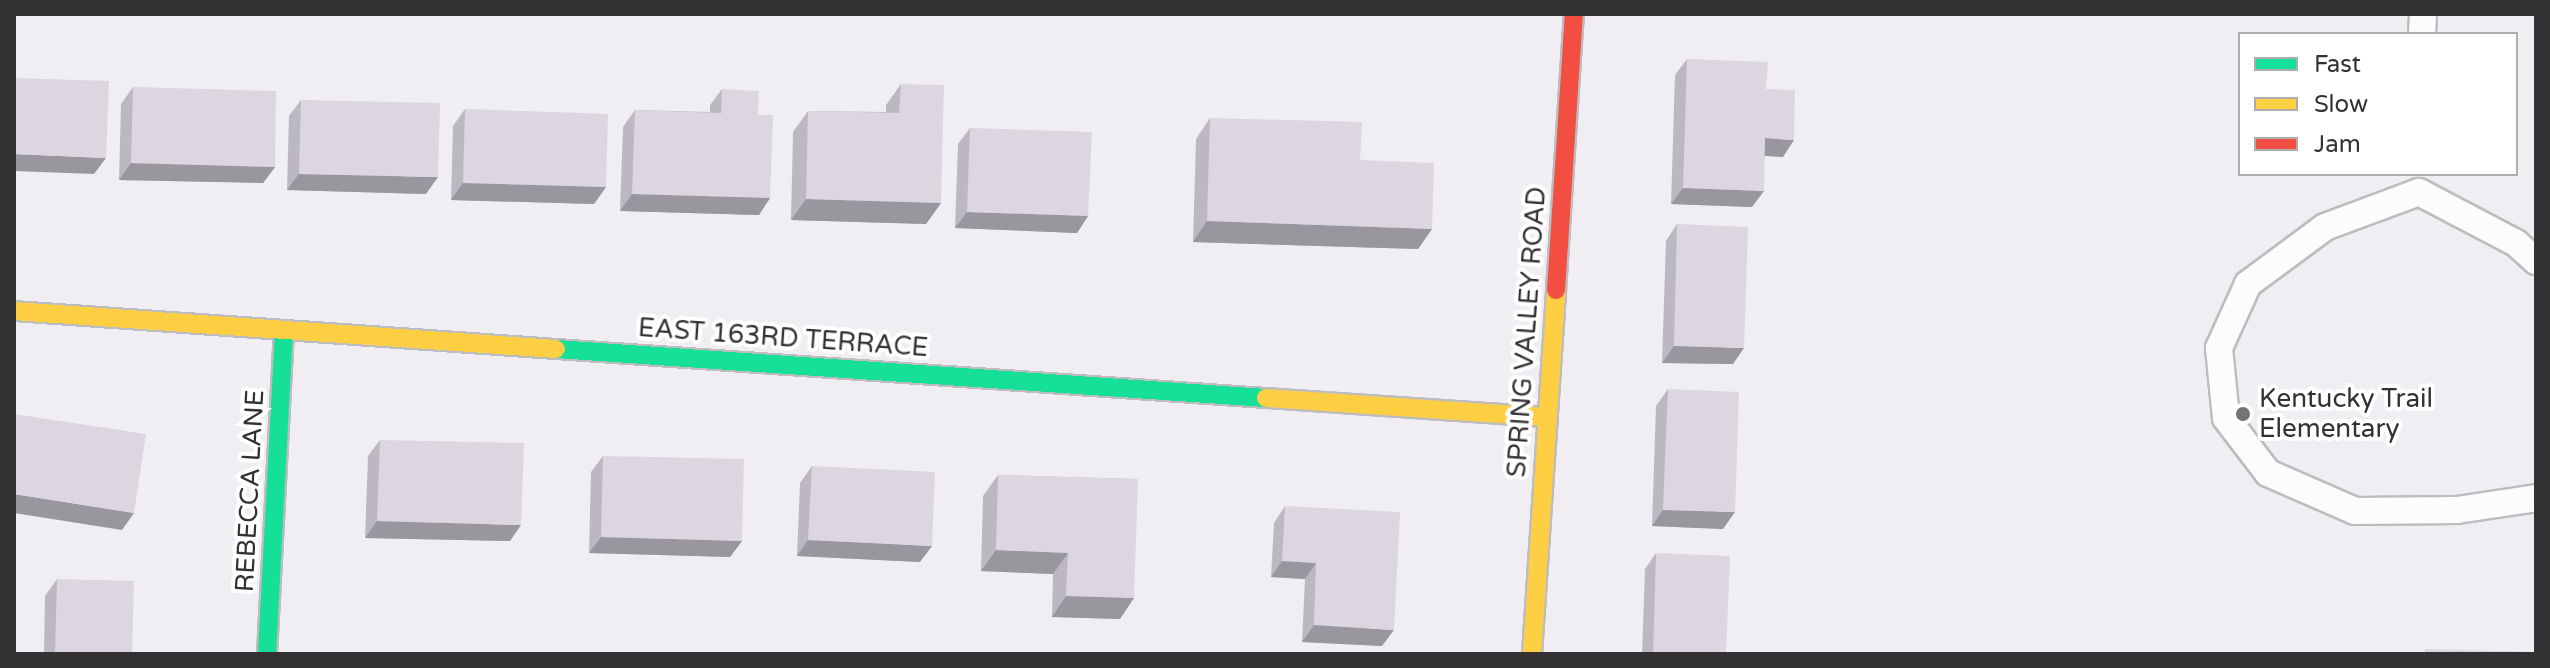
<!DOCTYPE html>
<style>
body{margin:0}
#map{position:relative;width:2550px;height:668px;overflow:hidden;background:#f0eef2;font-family:"Varela Round",sans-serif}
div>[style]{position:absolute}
.roads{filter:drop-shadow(2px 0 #bdbcbf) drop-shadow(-2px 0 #bdbcbf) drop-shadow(0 2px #bdbcbf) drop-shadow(0 -2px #bdbcbf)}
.lane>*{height:26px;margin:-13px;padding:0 13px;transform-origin:13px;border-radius:13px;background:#fdfcfd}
.fast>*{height:18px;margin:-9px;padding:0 9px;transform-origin:9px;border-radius:9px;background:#16e098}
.slow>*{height:18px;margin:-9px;padding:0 9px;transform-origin:9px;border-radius:9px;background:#ffcf43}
.jam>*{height:18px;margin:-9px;padding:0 9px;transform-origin:9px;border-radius:9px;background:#f24e42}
.wall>*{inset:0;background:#bcb8c1}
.shaded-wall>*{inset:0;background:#99969d}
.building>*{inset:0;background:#dbd6e0}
.dots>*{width:22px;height:22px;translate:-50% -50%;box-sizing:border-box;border:4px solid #fff;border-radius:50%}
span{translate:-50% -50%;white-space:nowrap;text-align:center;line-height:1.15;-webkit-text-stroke:8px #fff;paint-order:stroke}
.street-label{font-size:26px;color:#333134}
.poi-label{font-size:26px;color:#333134}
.left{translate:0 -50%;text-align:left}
.frame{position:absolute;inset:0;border:16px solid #333134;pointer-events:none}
.legend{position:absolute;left:2238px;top:32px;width:280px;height:144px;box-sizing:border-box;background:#fff;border:2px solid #adadae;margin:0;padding:10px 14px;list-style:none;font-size:24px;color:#333134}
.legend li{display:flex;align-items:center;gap:16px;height:40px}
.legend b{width:40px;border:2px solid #adadae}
</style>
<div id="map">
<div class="roads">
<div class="lane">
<div style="left:2422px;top:34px;width:20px;rotate:-87deg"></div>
<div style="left:2536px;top:261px;width:27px;rotate:-138deg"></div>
<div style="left:2516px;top:243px;width:110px;rotate:-152.3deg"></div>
<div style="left:2419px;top:192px;width:100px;rotate:159.6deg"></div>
<div style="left:2325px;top:227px;width:96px;rotate:143.5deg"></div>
<div style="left:2248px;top:284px;width:70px;rotate:114.4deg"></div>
<div style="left:2219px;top:348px;width:70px;rotate:84.3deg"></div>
<div style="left:2226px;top:418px;width:69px;rotate:52.6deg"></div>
<div style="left:2268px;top:473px;width:95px;rotate:23.6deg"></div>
<div style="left:2355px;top:511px;width:102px;rotate:-0.6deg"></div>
<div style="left:2457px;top:510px;width:80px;rotate:-8.6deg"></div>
</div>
<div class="fast">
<div style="left:556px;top:349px;width:712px;rotate:3.95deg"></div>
<div style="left:267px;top:654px;width:324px;rotate:-87deg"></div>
</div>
<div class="slow">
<div style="left:14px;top:311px;width:543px;rotate:4.01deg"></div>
<div style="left:1266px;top:398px;width:282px;rotate:3.9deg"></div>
<div style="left:1532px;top:654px;width:365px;rotate:-86.2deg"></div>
</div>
<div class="jam">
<div style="left:1556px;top:290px;width:277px;rotate:-86.3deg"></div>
</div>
</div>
<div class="wall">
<div style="clip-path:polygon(1687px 59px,1766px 89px,1783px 157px,1765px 156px,1752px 207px,1671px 204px,1675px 75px)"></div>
<div style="clip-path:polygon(901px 84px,941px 203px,926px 224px,791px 220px,793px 132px,808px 111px,886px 112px,886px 105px)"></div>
<div style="clip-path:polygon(133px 87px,275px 167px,263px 183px,119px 180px,121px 104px)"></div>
<div style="clip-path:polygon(722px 89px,758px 115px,770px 198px,759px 215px,620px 211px,623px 127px,635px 110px,710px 112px,710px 105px)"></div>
<div style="clip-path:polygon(301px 100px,426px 194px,287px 190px,289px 116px)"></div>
<div style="clip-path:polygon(465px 109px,606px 187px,594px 204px,451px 200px,453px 126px)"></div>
<div style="clip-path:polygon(1210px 118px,1360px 160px,1432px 229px,1418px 249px,1193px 242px,1196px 139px)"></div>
<div style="clip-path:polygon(970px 128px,1088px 216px,1077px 233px,955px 228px,958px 144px)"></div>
<div style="clip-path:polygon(1677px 224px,1733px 364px,1662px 363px,1666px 241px)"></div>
<div style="clip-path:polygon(1668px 389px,1723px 529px,1652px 526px,1656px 406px)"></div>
<div style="clip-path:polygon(380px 440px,510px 541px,365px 538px,368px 456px)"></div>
<div style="clip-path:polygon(603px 456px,742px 541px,730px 557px,589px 553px,591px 472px)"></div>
<div style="clip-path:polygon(812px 466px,920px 562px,797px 556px,800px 483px)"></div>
<div style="clip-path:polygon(998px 475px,1138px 479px,1120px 619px,1052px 617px,1053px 574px,981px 571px,983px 496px)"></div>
<div style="clip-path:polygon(1285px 506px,1382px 646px,1302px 642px,1305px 579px,1271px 577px,1274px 523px)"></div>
<div style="clip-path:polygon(1656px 553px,1726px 654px,1642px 654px,1645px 569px)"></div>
<div style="clip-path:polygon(57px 579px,132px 654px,44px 654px,45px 596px)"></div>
</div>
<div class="shaded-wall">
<div style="clip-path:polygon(1765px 138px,1794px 140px,1783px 157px,1754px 155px)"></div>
<div style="clip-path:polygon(14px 154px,106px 158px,94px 174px,14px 171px)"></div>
<div style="clip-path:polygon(131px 163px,275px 167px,263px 183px,119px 180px)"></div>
<div style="clip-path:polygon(299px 174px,438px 177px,426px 194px,287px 190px)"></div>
<div style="clip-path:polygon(463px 183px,606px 187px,594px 204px,451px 200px)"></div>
<div style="clip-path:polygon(1683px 188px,1764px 191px,1752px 207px,1671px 204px)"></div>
<div style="clip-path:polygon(632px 194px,770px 198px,759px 215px,620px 211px)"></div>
<div style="clip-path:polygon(806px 199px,941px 203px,926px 224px,791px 220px)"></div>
<div style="clip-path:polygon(967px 212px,1088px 216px,1077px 233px,955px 228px)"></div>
<div style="clip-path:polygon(1207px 221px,1432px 229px,1418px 249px,1193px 242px)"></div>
<div style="clip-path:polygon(1674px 346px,1744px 348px,1733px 364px,1662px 363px)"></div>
<div style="clip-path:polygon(14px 494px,134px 513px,122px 530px,14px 513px)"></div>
<div style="clip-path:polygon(1663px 510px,1735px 512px,1723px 529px,1652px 526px)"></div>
<div style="clip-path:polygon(377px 521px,521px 525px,510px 541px,365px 538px)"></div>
<div style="clip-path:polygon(601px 537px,742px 541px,730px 557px,589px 553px)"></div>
<div style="clip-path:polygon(808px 540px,932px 546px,920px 562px,797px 556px)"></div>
<div style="clip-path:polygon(996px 550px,1068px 553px,1053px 574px,981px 571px)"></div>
<div style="clip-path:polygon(1282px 561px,1316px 563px,1305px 579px,1271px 577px)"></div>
<div style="clip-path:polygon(1066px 596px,1134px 598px,1120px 619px,1052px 617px)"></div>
<div style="clip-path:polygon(1314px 625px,1394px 630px,1382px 646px,1302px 642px)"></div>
</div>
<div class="building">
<div style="clip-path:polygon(1687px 59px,1768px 62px,1766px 89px,1795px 90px,1794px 140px,1765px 138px,1764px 191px,1683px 188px)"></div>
<div style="clip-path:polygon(14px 78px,109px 81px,106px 158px,14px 154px)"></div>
<div style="clip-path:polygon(901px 84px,944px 85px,941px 203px,806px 199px,808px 111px,899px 113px)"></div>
<div style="clip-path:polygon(133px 87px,276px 91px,275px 167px,131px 163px)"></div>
<div style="clip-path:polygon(722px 89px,759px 91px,758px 115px,773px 115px,770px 198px,632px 194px,635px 110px,721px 113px)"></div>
<div style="clip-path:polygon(301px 100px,440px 103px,438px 177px,299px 174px)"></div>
<div style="clip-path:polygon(465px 109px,608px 114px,606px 187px,463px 183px)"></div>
<div style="clip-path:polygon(1210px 118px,1362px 122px,1360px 160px,1434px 163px,1432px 229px,1207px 221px)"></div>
<div style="clip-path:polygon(970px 128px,1092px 132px,1088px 216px,967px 212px)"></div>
<div style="clip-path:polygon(1677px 224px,1748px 227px,1744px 348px,1674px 346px)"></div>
<div style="clip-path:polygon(1668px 389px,1739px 392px,1735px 512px,1663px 510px)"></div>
<div style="clip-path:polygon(14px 414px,146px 434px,134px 513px,14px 494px)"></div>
<div style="clip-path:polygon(380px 440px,524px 443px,521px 525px,377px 521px)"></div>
<div style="clip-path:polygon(603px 456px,744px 459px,742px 541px,601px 537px)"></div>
<div style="clip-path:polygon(812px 466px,935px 472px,932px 546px,808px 540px)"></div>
<div style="clip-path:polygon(998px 475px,1138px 479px,1134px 598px,1066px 596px,1068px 553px,996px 550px)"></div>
<div style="clip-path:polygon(1285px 506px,1400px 512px,1394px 630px,1314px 625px,1316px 563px,1282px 561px)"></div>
<div style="clip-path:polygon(1656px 553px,1730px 556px,1726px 654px,1653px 654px)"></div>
<div style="clip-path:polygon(57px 579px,134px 581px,132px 654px,55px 654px)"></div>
<div style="clip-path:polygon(2425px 649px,2536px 652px,2536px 654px,2425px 654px)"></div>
</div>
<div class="dots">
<div style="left:2243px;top:414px;background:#757376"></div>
</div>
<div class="street-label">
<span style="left:1527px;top:332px;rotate:-86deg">SPRING VALLEY ROAD</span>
<span style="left:783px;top:338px;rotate:4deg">EAST 163RD TERRACE</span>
<span style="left:250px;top:491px;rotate:-87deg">REBECCA LANE</span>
</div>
<div class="poi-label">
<span class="left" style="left:2259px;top:414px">Kentucky Trail<br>Elementary</span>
</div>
<div class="frame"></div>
<ul class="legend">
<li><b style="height:10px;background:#16e098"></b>Fast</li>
<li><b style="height:10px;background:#ffcf43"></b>Slow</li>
<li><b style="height:10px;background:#f24e42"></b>Jam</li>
</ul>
</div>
